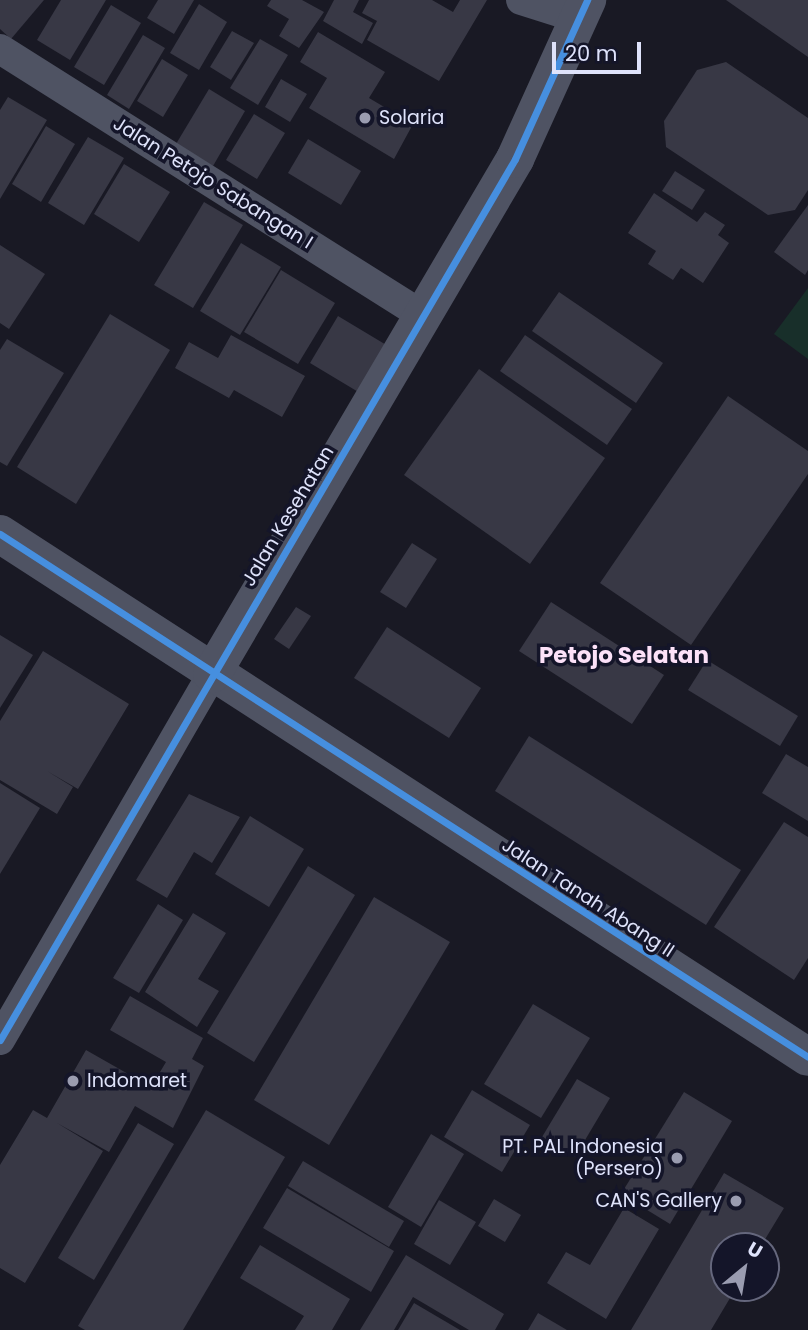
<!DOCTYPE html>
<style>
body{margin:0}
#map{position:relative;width:808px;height:1330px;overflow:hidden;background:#191924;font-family:Poppins,sans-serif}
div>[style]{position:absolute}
.green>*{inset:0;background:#182f2a}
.building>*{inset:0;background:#383845}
.minor>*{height:30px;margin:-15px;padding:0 15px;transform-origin:15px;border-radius:15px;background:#4f5363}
.tertiary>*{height:38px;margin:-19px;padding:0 19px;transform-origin:19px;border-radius:19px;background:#4f5363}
.cycleway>*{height:7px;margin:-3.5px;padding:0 3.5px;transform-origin:3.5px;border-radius:3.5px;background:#468fdf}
.dots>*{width:19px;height:19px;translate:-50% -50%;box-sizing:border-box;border:4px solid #141529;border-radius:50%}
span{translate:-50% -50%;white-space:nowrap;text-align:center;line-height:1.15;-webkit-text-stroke:7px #141529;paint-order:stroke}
.poi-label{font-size:19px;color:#dfe3fb}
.left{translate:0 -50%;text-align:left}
.right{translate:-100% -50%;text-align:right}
.street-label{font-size:19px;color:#dfe3fb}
.quarter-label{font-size:23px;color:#fce1f8;font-weight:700}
.north{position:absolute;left:710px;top:1232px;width:70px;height:70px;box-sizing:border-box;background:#141529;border:2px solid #65677d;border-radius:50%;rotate:30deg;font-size:19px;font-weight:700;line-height:28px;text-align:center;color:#dfe3fb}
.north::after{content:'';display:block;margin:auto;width:24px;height:32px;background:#9a9cb0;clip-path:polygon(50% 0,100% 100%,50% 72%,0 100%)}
.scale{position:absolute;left:552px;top:42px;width:89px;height:32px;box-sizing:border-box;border:4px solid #dfe3fb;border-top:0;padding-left:9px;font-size:21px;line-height:24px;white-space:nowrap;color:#dfe3fb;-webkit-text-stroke:5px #141529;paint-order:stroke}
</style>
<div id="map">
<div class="green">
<div style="clip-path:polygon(808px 288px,808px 359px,774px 334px)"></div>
</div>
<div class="building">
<div style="clip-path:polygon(0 0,44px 0,11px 39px,0 29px)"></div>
<div style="clip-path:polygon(61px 0,106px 0,70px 60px,37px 40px)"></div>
<div style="clip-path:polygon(158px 0,194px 0,174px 34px,147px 18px)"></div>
<div style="clip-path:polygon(271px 0,302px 0,324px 12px,299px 48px,279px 36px,289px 19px,267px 6px)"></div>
<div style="clip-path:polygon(334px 0,359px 0,353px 12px,373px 23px,362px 44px,323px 21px)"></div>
<div style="clip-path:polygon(369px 0,432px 0,453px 12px,460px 0,487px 0,439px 81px,367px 40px,377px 21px,362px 13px)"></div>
<div style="clip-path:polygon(726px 0,808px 0,808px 57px)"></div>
<div style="clip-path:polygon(199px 4px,227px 22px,199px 70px,170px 53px)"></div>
<div style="clip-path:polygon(111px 5px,141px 23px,104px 85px,74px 67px)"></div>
<div style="clip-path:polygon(232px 31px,254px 43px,231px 80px,210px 67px)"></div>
<div style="clip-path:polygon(318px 32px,385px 72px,369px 98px,413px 124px,394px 159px,309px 108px,327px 78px,300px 62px)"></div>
<div style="clip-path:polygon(143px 35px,165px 48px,129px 109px,107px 95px)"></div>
<div style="clip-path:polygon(260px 39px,288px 55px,258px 105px,230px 88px)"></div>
<div style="clip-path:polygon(162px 59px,188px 75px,163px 117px,137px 101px)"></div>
<div style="clip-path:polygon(726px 62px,808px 118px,808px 190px,795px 210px,768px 215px,666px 147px,664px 121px,697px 70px)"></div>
<div style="clip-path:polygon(281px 79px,307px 94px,290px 122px,265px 107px)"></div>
<div style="clip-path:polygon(209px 89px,245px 111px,213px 166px,176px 144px)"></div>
<div style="clip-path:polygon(8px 97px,47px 120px,0 199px,0 110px)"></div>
<div style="clip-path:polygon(254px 114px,285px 133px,257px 179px,226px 160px)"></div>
<div style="clip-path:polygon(46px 126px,75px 144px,41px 202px,12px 184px)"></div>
<div style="clip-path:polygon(88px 137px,124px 158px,84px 225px,48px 203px)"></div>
<div style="clip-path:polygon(308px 139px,361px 171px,341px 205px,288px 173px)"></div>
<div style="clip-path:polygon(124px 164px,170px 192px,139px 242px,94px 214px)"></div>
<div style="clip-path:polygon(675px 171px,705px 190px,692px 210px,662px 191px)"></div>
<div style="clip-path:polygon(654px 193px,697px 222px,705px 212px,725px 225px,718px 235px,729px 243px,703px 283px,681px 268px,673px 280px,648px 264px,656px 251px,628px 233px)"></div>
<div style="clip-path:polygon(204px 202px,243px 225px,193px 308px,154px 285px)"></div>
<div style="clip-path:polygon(808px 205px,808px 270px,805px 275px,774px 252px)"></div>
<div style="clip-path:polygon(241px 243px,281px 267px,240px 335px,200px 311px)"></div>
<div style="clip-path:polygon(0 245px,45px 274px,9px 329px,0 323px)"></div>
<div style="clip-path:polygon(281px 270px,335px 303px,298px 364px,244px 332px)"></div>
<div style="clip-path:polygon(559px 292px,663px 363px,636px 403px,532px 331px)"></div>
<div style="clip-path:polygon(110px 314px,170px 350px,76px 504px,17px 467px)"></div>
<div style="clip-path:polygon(338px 316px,393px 349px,365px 396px,310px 363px)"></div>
<div style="clip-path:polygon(231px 335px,305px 376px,282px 417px,234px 390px,229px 398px,175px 368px,189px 342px,218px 358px)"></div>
<div style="clip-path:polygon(525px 335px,632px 409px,607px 445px,500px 371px)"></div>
<div style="clip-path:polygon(7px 339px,64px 373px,7px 466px,0 462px,0 350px)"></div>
<div style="clip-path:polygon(479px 369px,605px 458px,530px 564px,404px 475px)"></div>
<div style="clip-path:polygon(728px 396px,808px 451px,808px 474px,691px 645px,600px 583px)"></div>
<div style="clip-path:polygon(412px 543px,437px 559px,406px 608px,380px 592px)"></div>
<div style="clip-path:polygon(551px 602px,664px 675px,632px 724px,519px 651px)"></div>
<div style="clip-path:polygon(296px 607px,311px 616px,289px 649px,274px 639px)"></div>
<div style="clip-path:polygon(387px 627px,481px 688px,449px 738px,354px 678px)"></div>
<div style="clip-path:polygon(0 635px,33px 655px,0 708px)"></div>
<div style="clip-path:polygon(43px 651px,129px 704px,78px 789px,47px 771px,73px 787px,57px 814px,0 780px,0 721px)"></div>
<div style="clip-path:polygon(707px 660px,798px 716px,780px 746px,688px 690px)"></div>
<div style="clip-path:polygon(529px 736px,741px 870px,706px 925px,495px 791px)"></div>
<div style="clip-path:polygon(786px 754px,808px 767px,808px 821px,762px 793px)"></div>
<div style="clip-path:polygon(0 783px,40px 808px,0 874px)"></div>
<div style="clip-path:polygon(189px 794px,240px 817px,212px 863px,194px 852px,167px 898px,136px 880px)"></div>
<div style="clip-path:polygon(250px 816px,304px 849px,269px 907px,215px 874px)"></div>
<div style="clip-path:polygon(784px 822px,808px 837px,808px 958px,794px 980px,714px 927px)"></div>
<div style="clip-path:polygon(308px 866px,355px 895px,254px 1062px,207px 1033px)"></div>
<div style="clip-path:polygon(374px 897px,450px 942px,329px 1145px,254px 1100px)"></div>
<div style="clip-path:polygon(158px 904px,183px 920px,139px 993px,113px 978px)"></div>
<div style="clip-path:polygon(193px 913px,226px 933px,198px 979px,219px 991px,197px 1027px,145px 992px)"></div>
<div style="clip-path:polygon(130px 996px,203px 1038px,192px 1059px,204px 1066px,173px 1128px,135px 1106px,109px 1152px,57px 1123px,103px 1151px,25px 1283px,0 1268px,0 1165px,33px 1110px,47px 1118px,86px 1050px,151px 1087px,166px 1062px,110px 1030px)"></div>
<div style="clip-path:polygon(533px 1004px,590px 1038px,541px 1118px,484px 1084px)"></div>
<div style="clip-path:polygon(577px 1079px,610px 1098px,575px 1157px,542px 1137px)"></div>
<div style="clip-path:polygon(472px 1090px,530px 1125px,502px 1172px,444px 1137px)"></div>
<div style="clip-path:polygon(684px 1092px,732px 1121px,670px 1224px,621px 1194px)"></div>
<div style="clip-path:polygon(206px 1110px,285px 1157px,183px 1330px,85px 1330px,78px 1326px)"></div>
<div style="clip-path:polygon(138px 1123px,174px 1144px,94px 1280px,58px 1258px)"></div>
<div style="clip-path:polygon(431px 1134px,464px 1154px,421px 1227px,388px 1207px)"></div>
<div style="clip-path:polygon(303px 1161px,404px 1221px,389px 1247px,288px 1186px)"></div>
<div style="clip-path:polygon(724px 1173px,784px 1208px,761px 1246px,724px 1246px,724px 1288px,736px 1288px,711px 1330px,631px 1330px)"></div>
<div style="clip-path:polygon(287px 1188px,394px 1251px,371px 1292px,263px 1228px)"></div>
<div style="clip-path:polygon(494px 1199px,521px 1215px,505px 1242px,478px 1226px)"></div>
<div style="clip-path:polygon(439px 1200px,476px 1222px,450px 1265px,414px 1244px)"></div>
<div style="clip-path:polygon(624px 1208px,659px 1229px,606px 1319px,547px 1283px,566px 1252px,590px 1265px)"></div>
<div style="clip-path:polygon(260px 1245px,350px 1299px,332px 1330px,295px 1330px,304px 1316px,240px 1278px)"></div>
<div style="clip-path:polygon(406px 1255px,504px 1314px,495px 1330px,469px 1330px,413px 1297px,394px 1330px,360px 1330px)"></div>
<div style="clip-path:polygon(414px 1303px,460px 1330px,398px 1330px)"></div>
<div style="clip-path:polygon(538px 1313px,567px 1330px,528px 1330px)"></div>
</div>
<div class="minor">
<div style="left:521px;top:0;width:63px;rotate:17.6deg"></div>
<div style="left:0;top:49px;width:502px;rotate:32.24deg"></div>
<div style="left:0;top:1040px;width:423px;rotate:-59.9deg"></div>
</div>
<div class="tertiary">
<div style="left:0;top:534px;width:962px;rotate:32.91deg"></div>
<div style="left:212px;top:674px;width:598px;rotate:-59.53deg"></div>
<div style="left:515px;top:159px;width:175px;rotate:-65.6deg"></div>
</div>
<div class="cycleway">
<div style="left:0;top:534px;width:962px;rotate:32.91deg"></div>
<div style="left:0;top:1040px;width:1020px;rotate:-59.69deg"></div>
<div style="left:515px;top:159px;width:175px;rotate:-65.6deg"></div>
</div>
<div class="dots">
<div style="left:365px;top:118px;background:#9a9cb0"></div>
<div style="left:73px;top:1081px;background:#9a9cb0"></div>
<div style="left:677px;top:1158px;background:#9a9cb0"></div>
<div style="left:736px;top:1201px;background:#9a9cb0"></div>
</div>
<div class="poi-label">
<span class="left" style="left:379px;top:118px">Solaria</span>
<span class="left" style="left:87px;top:1081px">Indomaret</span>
<span class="right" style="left:663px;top:1158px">PT. PAL Indonesia<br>(Persero)</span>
<span class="right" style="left:722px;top:1201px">CAN'S Gallery</span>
</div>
<div class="street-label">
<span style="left:213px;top:183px;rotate:32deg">Jalan Petojo Sabangan I</span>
<span style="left:288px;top:516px;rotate:-59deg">Jalan Kesehatan</span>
<span style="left:588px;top:898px;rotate:33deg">Jalan Tanah Abang II</span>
</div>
<div class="quarter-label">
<span style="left:624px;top:655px">Petojo Selatan</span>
</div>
<div class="north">U</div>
<div class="scale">20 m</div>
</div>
